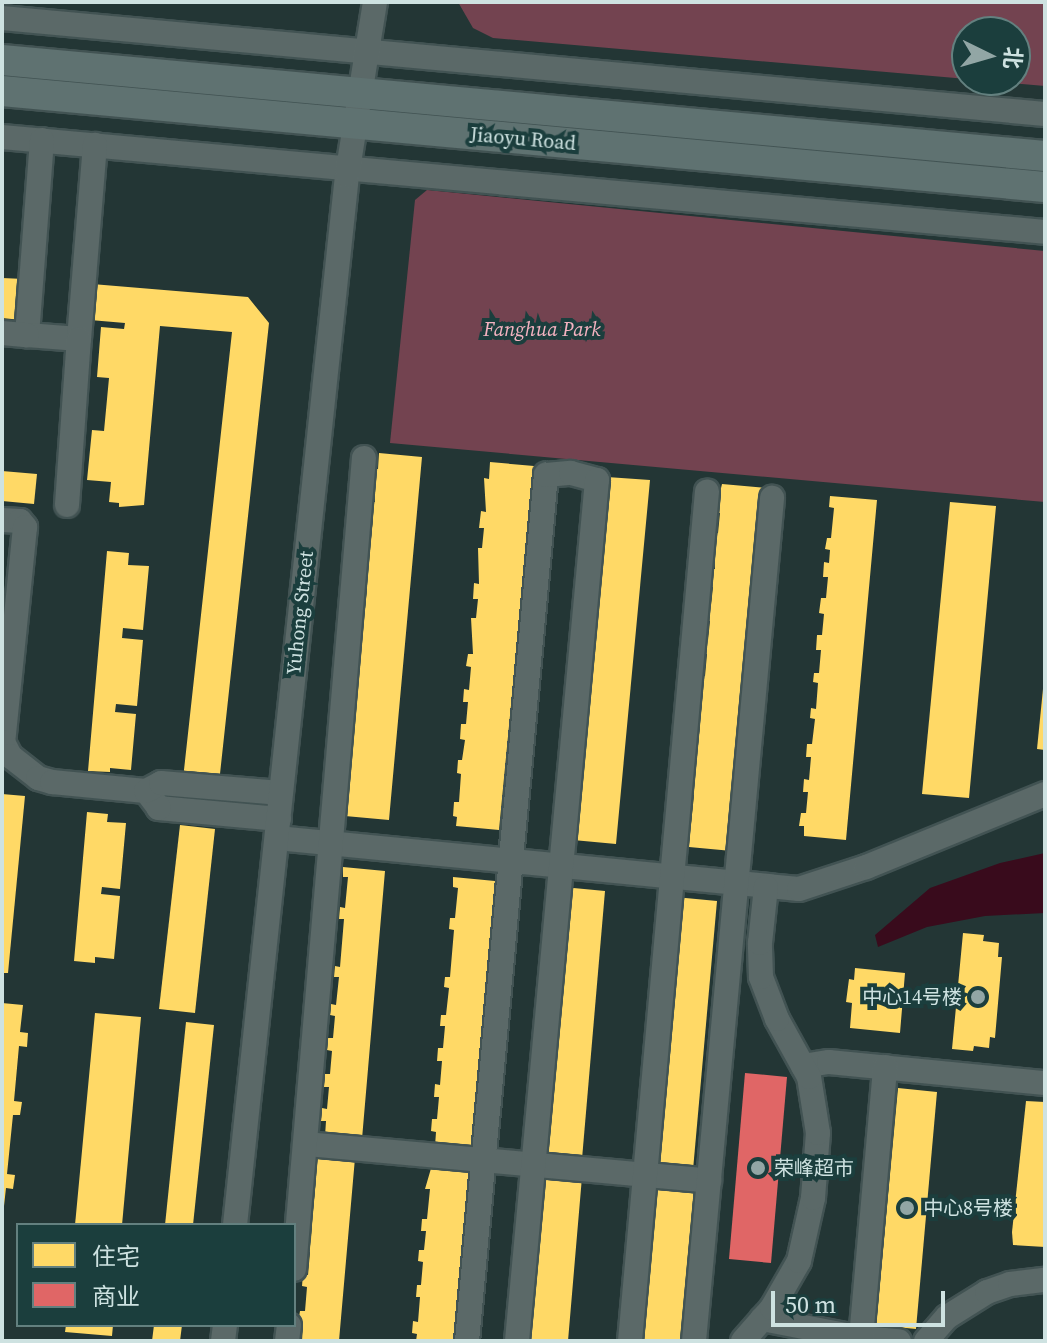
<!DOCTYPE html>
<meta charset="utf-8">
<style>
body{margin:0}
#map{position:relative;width:1047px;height:1343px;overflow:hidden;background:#233635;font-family:"Source Serif 4","Noto Sans SC",serif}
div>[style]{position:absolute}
.green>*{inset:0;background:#734350}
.water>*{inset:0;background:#390b1c}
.homes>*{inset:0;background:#ffd966}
.shops>*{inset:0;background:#e06666}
.roads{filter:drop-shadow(2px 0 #425353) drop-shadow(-2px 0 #425353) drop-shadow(0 2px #425353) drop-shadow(0 -2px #425353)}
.minor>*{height:24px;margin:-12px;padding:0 12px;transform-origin:12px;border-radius:12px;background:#5b6968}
.major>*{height:30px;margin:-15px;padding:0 15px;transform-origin:15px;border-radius:15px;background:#5f7271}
.dots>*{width:22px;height:22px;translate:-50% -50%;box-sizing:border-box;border:4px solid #1b3e3d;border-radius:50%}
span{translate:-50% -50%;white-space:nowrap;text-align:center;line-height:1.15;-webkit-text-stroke:8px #1b3e3d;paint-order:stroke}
.street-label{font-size:20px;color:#cee2e1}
.park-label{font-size:20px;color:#f5b3c1;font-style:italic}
.poi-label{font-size:20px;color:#cee2e1}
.right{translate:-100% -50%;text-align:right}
.left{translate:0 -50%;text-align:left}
.frame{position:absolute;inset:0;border:4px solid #cee2e1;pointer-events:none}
.legend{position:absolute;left:16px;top:1223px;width:280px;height:104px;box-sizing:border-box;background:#1b3e3d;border:2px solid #63807f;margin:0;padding:10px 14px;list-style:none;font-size:24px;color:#cee2e1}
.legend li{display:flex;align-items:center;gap:16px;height:40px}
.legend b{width:40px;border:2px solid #63807f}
.north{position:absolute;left:951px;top:16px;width:80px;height:80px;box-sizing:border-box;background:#1b3e3d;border:2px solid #63807f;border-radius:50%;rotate:95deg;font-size:22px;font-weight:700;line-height:32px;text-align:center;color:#cee2e1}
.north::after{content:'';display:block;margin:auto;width:28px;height:36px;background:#92a6a5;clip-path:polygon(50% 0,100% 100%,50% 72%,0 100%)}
.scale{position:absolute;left:771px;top:1291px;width:174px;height:36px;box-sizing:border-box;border:4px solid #cee2e1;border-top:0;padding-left:10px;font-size:24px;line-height:28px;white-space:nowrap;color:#cee2e1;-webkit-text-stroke:6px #1b3e3d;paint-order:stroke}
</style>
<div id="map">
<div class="green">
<div style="clip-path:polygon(458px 2px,1045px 2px,1045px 86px,976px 80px,1015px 80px,1015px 32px,967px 32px,967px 79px,493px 38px,473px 28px)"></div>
<div style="clip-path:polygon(427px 190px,1045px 251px,1045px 502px,390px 443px,415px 200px)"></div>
</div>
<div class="water">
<div style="clip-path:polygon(1045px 853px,1045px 913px,985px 916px,927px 927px,878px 947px,875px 935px,930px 888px,1000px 863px)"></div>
</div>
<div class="homes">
<div style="clip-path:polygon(2px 278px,24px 279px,21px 320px,2px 318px)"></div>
<div style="clip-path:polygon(92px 284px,248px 297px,269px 323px,219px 783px,183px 779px,232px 332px,160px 326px,144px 505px,119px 507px,119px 503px,109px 502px,111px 482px,87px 480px,92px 430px,104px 431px,109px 378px,97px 377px,101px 327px,124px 329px,125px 323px,90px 320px)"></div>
<div style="clip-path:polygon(379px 453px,422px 457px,389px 820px,345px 816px,346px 807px,341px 807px,343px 792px,348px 793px,350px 764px,345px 764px,347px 750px,351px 751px,353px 730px,348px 730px,350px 714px,355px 714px,357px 693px,352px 692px,353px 679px,358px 680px,360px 657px,355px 656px,357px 644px,361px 645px,360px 608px,365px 609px,367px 589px,362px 589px,363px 574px,368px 574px,366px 538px,371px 538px,373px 518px,368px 518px,370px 502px,375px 502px,373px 469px,378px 469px)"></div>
<div style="clip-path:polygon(490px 462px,534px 466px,499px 830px,456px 826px,457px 817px,453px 816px,454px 802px,459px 802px,461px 774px,457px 773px,458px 760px,462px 760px,465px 740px,460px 739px,461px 724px,466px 724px,468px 702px,463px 702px,464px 689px,469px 690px,471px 667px,466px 666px,468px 654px,473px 654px,471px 618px,476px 618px,478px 599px,473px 599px,474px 583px,479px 584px,478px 548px,482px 548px,484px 528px,479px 528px,481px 511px,486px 512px,484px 478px,489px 479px)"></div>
<div style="clip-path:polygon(2px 471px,37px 474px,34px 504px,2px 501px)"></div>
<div style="clip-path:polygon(607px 477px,650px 480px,616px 844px,573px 840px)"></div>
<div style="clip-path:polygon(722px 484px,766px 488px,732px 851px,689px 847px,689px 838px,685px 838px,686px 823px,691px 824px,694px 795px,689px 795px,690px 781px,695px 782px,693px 745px,698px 745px,700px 724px,695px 723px,697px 710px,701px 711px,703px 688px,699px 688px,700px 675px,705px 676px,707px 654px,702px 653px,703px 639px,708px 640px,710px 621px,705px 620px,706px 605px,711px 605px,713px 587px,708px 586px,710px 569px,715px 569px,713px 533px,718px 533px,720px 513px,715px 513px)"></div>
<div style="clip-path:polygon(830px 496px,877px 500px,846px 840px,804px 836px,804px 826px,799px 826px,801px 813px,806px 813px,808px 792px,803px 792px,804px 779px,809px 780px,811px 757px,806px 757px,807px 744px,812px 744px,815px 719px,810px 718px,811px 708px,816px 709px,818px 683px,813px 682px,814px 673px,819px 673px,821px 650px,816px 650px,817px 635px,822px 635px,824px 614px,819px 613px,821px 598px,826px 598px,828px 577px,823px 577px,824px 562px,829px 563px,830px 550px,825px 549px,827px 538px,831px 538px,834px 508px,829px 507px)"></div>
<div style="clip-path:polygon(950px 502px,996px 506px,969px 798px,922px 794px)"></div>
<div style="clip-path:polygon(107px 551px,129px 553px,128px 565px,149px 566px,143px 630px,123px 628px,122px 638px,143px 640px,137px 706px,116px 704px,115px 712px,136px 714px,131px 770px,110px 768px,110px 772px,88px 771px)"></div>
<div style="clip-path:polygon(1043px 689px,1045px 690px,1045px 750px,1037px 749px)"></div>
<div style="clip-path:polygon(2px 794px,25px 796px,8px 973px,2px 973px)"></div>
<div style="clip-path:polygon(87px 812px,108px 814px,107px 822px,126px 823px,120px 889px,102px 887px,101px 894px,120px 896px,114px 959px,95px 957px,95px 963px,74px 961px)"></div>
<div style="clip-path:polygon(180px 825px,215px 829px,195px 1013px,159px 1009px)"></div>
<div style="clip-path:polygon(343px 867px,385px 871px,362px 1139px,325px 1136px,326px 1121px,321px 1121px,322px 1108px,327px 1109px,329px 1087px,324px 1087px,325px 1074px,330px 1074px,332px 1051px,327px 1050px,328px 1038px,333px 1038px,335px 1016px,330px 1015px,331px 1004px,336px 1005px,339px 977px,334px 977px,335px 966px,340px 967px,344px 919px,339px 919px,340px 907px,345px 908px,348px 877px,343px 877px)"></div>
<div style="clip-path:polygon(453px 877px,495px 881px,471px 1149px,435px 1146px,436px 1132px,431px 1131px,432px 1119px,437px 1119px,439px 1097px,434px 1097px,435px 1084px,440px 1085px,442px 1061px,437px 1061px,438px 1048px,443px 1048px,445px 1026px,440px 1026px,441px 1015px,446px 1015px,449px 988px,444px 987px,445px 977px,450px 977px,454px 930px,449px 929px,450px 918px,455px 918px,458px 888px,453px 887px)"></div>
<div style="clip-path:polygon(563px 887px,605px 891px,582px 1159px,545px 1156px)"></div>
<div style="clip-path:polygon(675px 897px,717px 901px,693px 1170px,656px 1166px)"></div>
<div style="clip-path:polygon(963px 933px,984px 935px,983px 941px,999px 943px,998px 957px,1002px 957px,995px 1038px,990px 1037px,989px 1048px,974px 1046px,973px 1051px,952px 1049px)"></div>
<div style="clip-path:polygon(855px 968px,905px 973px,900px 1033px,850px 1028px,852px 1003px,846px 1002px,849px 979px,854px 980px)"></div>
<div style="clip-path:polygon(2px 1003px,23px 1005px,20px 1032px,28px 1033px,27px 1047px,19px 1046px,14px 1101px,22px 1102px,20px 1115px,13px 1115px,7px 1174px,15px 1175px,13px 1189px,6px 1188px,4px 1206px)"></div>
<div style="clip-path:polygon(95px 1013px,141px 1017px,122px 1225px,75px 1225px)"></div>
<div style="clip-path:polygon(186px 1022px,214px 1025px,193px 1225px,165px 1225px)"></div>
<div style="clip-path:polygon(898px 1088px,937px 1092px,916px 1329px,876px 1325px)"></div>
<div style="clip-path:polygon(1026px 1101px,1045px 1102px,1045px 1247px,1013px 1245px,1012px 1232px)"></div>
<div style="clip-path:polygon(318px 1155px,355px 1158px,339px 1341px,302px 1341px,303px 1323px,298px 1323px,300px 1311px,305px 1311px,307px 1287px,302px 1286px,303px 1274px,308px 1275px,310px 1252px,305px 1251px,306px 1239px,311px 1239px,312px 1221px,308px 1221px,309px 1209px,313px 1209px,316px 1179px,311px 1178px)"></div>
<div style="clip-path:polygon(432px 1165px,469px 1168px,454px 1341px,416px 1341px,417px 1334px,412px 1333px,413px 1321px,418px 1322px,420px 1297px,416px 1297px,417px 1285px,421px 1285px,423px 1262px,418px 1261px,419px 1250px,424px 1250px,426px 1231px,421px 1231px,422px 1219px,427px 1219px,430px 1189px,425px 1189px)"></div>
<div style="clip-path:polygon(545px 1174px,582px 1177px,568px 1341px,525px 1341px,526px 1330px,531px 1331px,533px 1306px,528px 1305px,529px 1294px,534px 1294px,536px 1271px,531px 1271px,532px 1258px,537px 1259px,539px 1240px,534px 1240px,535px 1228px,540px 1228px,543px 1198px,538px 1198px,539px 1188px,544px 1188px)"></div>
<div style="clip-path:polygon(657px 1185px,694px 1189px,681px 1341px,644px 1341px,646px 1317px,641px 1317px,642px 1305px,647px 1305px,649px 1282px,644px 1282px,645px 1270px,650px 1270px,651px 1252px,646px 1251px,647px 1239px,652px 1240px,655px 1209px,650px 1209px,651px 1199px,656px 1200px)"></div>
<div style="clip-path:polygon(66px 1325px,113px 1325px,112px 1336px,65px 1332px)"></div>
<div style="clip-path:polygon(154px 1325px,182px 1325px,180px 1341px,152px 1341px)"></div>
</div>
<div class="shops">
<div style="clip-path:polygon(745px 1073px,787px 1077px,771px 1263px,729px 1259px)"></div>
</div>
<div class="roads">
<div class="minor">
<div style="left:2px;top:18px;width:1047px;rotate:5.26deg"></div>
<div style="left:2px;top:137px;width:1047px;rotate:5.2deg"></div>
<div style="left:42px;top:140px;width:196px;rotate:94.4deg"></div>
<div style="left:27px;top:335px;width:52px;rotate:4.4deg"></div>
<div style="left:79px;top:339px;width:195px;rotate:-85.3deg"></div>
<div style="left:2px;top:333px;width:25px;rotate:5deg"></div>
<div style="left:67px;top:505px;width:166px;rotate:-85.9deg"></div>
<div style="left:2px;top:520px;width:18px;rotate:3deg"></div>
<div style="left:20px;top:521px;width:8px;rotate:50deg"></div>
<div style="left:25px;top:527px;width:216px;rotate:95.8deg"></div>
<div style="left:3px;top:742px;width:16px;rotate:63deg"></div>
<div style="left:10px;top:756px;width:36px;rotate:38deg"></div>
<div style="left:38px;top:778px;width:15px;rotate:16deg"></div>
<div style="left:52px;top:782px;width:94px;rotate:5.5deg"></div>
<div style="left:279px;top:819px;width:121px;rotate:-174.8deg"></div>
<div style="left:159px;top:808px;width:21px;rotate:-127deg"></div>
<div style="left:146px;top:791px;width:17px;rotate:-28deg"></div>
<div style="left:161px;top:783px;width:120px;rotate:4.8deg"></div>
<div style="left:277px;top:838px;width:524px;rotate:5.58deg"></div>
<div style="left:799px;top:889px;width:71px;rotate:-18.2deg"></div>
<div style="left:866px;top:867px;width:193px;rotate:-22.2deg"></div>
<div style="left:803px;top:1066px;width:26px;rotate:-9deg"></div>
<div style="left:829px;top:1062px;width:217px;rotate:5.6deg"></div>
<div style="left:306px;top:1144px;width:405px;rotate:5.2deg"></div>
<div style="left:235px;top:1225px;width:1056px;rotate:-83.91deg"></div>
<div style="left:347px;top:175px;width:175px;rotate:-80.8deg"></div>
<div style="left:294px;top:1269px;width:814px;rotate:-85.07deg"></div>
<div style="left:762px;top:1319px;width:101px;rotate:10.9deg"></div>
<div style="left:861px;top:1338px;width:38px;rotate:5deg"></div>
<div style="left:861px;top:1338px;width:272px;rotate:-84.9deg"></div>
<div style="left:223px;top:1341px;width:16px;rotate:-83deg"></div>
<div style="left:287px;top:1341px;width:16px;rotate:-83deg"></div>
<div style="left:467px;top:1341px;width:870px;rotate:-84.79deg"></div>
<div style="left:546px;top:475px;width:25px;rotate:-5deg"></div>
<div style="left:571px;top:473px;width:27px;rotate:15deg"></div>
<div style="left:597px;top:480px;width:865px;rotate:95.31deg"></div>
<div style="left:630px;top:1341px;width:853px;rotate:-84.82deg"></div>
<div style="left:694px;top:1341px;width:847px;rotate:-84.71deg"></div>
<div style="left:743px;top:1341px;width:44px;rotate:-48.7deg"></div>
<div style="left:772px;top:1308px;width:54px;rotate:-60.1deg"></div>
<div style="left:799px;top:1261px;width:65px;rotate:-77.5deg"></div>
<div style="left:813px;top:1198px;width:65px;rotate:-85.6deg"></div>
<div style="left:818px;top:1133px;width:57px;rotate:-99.1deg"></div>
<div style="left:809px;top:1077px;width:66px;rotate:-118.9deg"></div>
<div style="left:777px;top:1019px;width:45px;rotate:-110.9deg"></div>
<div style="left:761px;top:977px;width:34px;rotate:-92deg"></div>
<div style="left:760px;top:943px;width:56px;rotate:-83.9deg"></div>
<div style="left:926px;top:1341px;width:32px;rotate:-49deg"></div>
<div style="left:947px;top:1317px;width:47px;rotate:-32deg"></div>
<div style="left:987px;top:1292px;width:24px;rotate:-19deg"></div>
<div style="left:1010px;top:1284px;width:35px;rotate:-7deg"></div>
</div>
<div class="major">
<div style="left:2px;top:60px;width:1047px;rotate:5.26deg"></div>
<div style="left:2px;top:91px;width:1047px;rotate:5.26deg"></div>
</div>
</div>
<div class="dots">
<div style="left:978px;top:997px;background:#92a6a5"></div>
<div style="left:758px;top:1168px;background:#92a6a5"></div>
<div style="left:907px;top:1208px;background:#92a6a5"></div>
</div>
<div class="street-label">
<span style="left:523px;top:139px;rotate:5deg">Jiaoyu Road</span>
<span style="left:300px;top:613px;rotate:-84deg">Yuhong Street</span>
</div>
<div class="park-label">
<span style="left:542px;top:329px">Fanghua Park</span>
</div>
<div class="poi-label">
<span class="right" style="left:962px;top:997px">中心14号楼</span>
<span class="left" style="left:774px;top:1168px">荣峰超市</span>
<span class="left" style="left:923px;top:1208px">中心8号楼</span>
</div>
<div class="frame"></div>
<ul class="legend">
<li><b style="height:22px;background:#ffd966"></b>住宅</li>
<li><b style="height:22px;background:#e06666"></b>商业</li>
</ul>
<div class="north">北</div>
<div class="scale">50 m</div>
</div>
